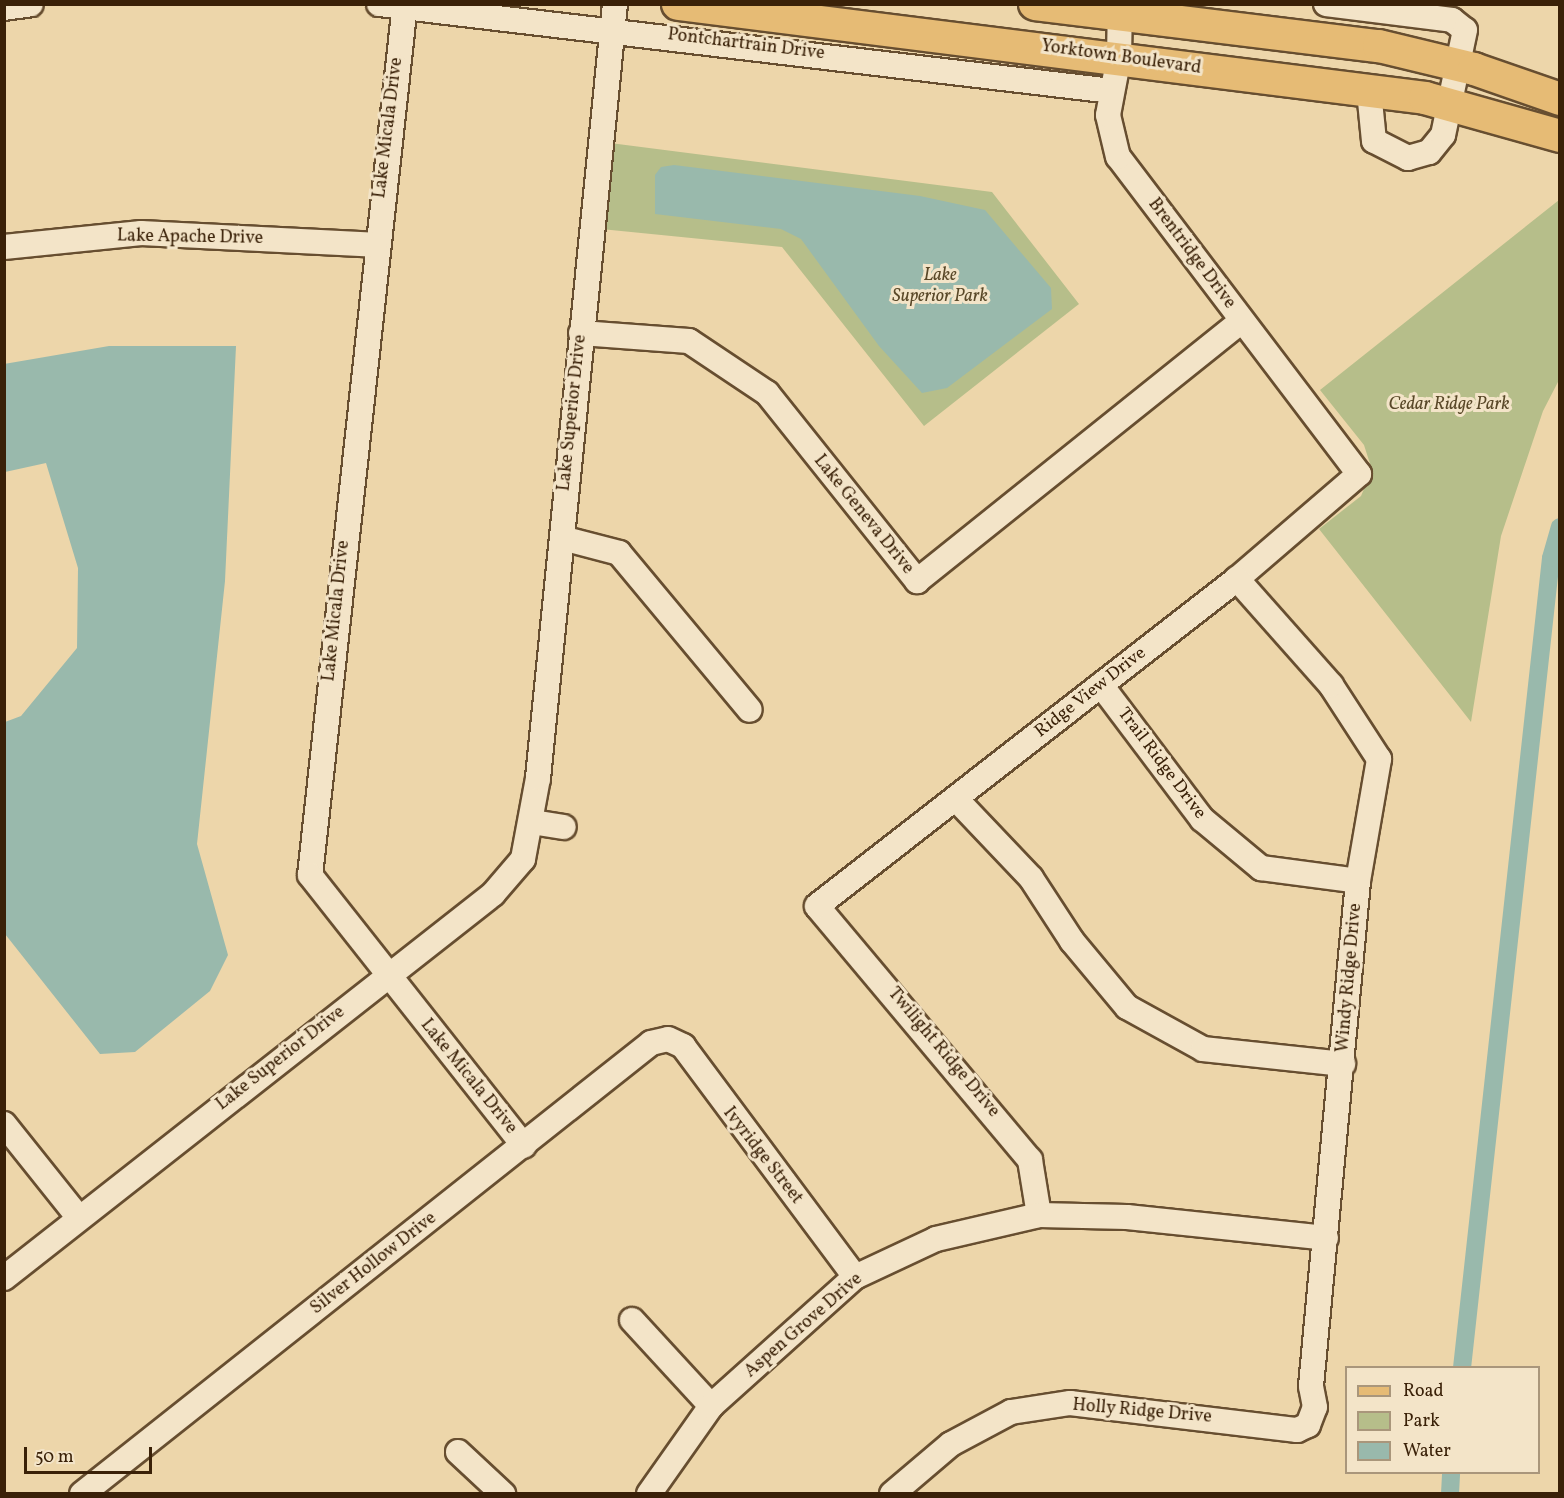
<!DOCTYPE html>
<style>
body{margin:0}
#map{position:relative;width:1564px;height:1498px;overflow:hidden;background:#edd6aa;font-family:Vollkorn,serif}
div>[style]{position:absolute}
.green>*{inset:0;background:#b6be8a}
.water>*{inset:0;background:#99b9ac}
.canal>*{height:18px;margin:-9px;padding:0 9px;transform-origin:9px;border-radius:9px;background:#99b9ac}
.roads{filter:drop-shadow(2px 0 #674e30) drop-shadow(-2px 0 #674e30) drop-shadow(0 2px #674e30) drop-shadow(0 -2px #674e30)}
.minor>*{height:24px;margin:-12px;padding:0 12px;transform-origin:12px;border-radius:12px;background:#f3e4c8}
.major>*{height:32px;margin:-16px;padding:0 16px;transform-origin:16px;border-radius:16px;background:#e6bb75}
span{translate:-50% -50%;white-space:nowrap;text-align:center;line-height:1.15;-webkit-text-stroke:6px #f3e4c8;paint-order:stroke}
.street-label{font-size:18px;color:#3a2108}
.park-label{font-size:18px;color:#594828;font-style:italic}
.frame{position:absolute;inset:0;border:6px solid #3a2108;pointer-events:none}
.legend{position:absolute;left:1345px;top:1366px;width:195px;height:108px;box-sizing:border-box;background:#f3e4c8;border:2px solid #a9967b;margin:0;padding:8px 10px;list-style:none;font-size:18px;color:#3a2108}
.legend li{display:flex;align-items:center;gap:12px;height:30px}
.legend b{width:30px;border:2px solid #a9967b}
.scale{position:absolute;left:24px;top:1447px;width:128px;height:27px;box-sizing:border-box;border:3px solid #3a2108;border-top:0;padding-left:8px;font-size:18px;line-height:21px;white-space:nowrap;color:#3a2108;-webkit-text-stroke:4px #f3e4c8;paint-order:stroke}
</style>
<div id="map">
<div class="green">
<div style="clip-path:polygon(610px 143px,992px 192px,1079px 304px,924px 426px,782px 247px,601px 229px)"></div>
<div style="clip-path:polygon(1559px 200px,1559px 380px,1543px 411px,1501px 536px,1471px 722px,1319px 529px,1361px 496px,1372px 470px,1364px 445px,1320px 390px)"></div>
</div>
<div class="water">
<div style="clip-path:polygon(674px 165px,920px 196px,985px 210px,1051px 288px,1052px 309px,947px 388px,922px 393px,879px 346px,801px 239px,781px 229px,655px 214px,655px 175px,661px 167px)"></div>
<div style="clip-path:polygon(109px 346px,236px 346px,225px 581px,197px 844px,228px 955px,210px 991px,135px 1052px,100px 1054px,5px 934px,5px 722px,21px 716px,77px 648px,78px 568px,46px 463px,5px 472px,4px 364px)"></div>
</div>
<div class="canal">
<div style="left:1462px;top:1368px;width:815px;rotate:-83.73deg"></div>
<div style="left:1551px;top:558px;width:32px;rotate:-74deg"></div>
<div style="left:1450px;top:1494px;width:22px;rotate:-87deg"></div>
</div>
<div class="roads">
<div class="minor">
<div style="left:379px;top:4px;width:738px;rotate:6.77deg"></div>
<div style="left:405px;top:4px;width:876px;rotate:96.22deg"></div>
<div style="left:310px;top:875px;width:345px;rotate:51.7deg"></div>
<div style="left:1326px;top:4px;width:127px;rotate:7.2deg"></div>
<div style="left:1452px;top:20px;width:16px;rotate:38deg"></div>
<div style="left:1465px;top:30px;width:107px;rotate:101.8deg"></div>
<div style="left:1443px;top:135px;width:22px;rotate:129deg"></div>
<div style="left:1429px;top:152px;width:22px;rotate:164deg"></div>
<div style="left:1408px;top:158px;width:38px;rotate:-153deg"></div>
<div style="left:1374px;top:141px;width:50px;rotate:-95.7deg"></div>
<div style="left:4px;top:8px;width:27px;rotate:-8deg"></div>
<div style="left:4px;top:247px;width:138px;rotate:-5.8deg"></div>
<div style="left:141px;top:233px;width:234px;rotate:2.9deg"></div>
<div style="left:581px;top:333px;width:108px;rotate:4.2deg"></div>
<div style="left:689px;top:341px;width:94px;rotate:33.7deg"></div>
<div style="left:767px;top:393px;width:241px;rotate:51.4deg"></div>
<div style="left:917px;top:581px;width:416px;rotate:-38.7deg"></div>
<div style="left:562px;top:538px;width:59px;rotate:14.7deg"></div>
<div style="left:619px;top:553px;width:204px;rotate:50.2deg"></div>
<div style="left:1101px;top:685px;width:168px;rotate:53deg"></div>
<div style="left:1202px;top:819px;width:77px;rotate:39.7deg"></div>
<div style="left:1261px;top:868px;width:98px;rotate:7.6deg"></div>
<div style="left:956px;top:799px;width:109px;rotate:46.5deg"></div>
<div style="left:1031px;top:878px;width:75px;rotate:56.9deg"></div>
<div style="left:1072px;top:941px;width:86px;rotate:50.2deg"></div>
<div style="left:1127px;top:1007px;width:87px;rotate:28.9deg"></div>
<div style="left:1203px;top:1049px;width:141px;rotate:6.1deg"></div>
<div style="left:532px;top:822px;width:32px;rotate:9deg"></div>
<div style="left:4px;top:1124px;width:120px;rotate:51.4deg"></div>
<div style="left:1039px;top:1215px;width:56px;rotate:-99.3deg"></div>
<div style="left:1030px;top:1160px;width:331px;rotate:-130deg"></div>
<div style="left:817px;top:906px;width:532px;rotate:-37.9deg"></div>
<div style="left:1237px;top:579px;width:161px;rotate:-40.7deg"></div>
<div style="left:1359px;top:474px;width:398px;rotate:-127.2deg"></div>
<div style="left:1118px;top:157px;width:43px;rotate:-103.4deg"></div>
<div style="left:1108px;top:115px;width:59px;rotate:-79.3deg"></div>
<div style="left:1119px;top:57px;width:53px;rotate:-88.9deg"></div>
<div style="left:4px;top:1278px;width:622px;rotate:-38.14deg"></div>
<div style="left:493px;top:894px;width:46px;rotate:-49.4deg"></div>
<div style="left:523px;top:859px;width:82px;rotate:-79.5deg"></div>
<div style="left:538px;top:778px;width:778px;rotate:-84.32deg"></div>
<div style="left:632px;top:1320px;width:117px;rotate:47.4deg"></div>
<div style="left:458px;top:1452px;width:62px;rotate:43deg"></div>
<div style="left:82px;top:1494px;width:726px;rotate:-38.4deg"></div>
<div style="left:651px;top:1043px;width:17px;rotate:-13deg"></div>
<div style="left:668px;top:1039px;width:17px;rotate:25deg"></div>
<div style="left:683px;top:1046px;width:288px;rotate:53.3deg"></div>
<div style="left:649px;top:1494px;width:108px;rotate:-54.8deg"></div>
<div style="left:711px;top:1406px;width:193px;rotate:-41.9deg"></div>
<div style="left:855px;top:1277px;width:89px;rotate:-25.1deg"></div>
<div style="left:936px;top:1239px;width:106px;rotate:-13.1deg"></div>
<div style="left:1039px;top:1215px;width:88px;rotate:1.3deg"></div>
<div style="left:1127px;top:1217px;width:200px;rotate:6deg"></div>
<div style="left:892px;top:1494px;width:77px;rotate:-40.3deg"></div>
<div style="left:951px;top:1444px;width:68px;rotate:-28.1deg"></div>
<div style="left:1011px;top:1412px;width:60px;rotate:-8.7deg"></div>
<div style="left:1070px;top:1403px;width:229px;rotate:6.8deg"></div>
<div style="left:1297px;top:1430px;width:12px;rotate:-24deg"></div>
<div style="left:1308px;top:1425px;width:19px;rotate:-69deg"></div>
<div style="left:1315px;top:1407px;width:21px;rotate:-101deg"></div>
<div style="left:1311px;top:1386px;width:507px;rotate:-84.68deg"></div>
<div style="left:1358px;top:881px;width:124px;rotate:-80.2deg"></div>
<div style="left:1379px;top:759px;width:88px;rotate:-123deg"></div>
<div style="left:1331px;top:685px;width:142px;rotate:-131.6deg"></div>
</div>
<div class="major">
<div style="left:678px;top:4px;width:753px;rotate:7.17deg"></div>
<div style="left:1425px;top:98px;width:140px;rotate:15.7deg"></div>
<div style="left:1035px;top:4px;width:347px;rotate:7deg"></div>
<div style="left:1379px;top:46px;width:98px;rotate:13.6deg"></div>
<div style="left:1474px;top:69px;width:91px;rotate:19.2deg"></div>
</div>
</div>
<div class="street-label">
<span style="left:746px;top:45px;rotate:7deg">Pontchartrain Drive</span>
<span style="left:1121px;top:58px;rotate:8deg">Yorktown Boulevard</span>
<span style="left:389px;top:128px;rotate:-83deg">Lake Micala Drive</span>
<span style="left:190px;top:238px;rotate:1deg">Lake Apache Drive</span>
<span style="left:1191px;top:254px;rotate:53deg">Brentridge Drive</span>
<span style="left:573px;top:413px;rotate:-84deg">Lake Superior Drive</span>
<span style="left:863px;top:515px;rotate:51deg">Lake Geneva Drive</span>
<span style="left:337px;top:611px;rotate:-84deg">Lake Micala Drive</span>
<span style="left:1091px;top:693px;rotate:-38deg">Ridge View Drive</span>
<span style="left:1161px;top:764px;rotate:53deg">Trail Ridge Drive</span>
<span style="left:1350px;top:978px;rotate:-85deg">Windy Ridge Drive</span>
<span style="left:943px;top:1053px;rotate:50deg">Twilight Ridge Drive</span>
<span style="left:281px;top:1059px;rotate:-38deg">Lake Superior Drive</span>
<span style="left:468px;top:1077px;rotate:51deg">Lake Micala Drive</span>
<span style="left:762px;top:1156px;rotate:52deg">Ivyridge Street</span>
<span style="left:374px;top:1264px;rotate:-38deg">Silver Hollow Drive</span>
<span style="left:804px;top:1326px;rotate:-41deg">Aspen Grove Drive</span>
<span style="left:1142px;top:1412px;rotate:5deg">Holly Ridge Drive</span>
</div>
<div class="park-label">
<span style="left:940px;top:287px">Lake<br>Superior Park</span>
<span style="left:1449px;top:405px">Cedar Ridge Park</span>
</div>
<div class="frame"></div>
<ul class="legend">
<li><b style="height:8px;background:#e6bb75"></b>Road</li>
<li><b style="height:16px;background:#b6be8a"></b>Park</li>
<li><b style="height:16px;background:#99b9ac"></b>Water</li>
</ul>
<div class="scale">50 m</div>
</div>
